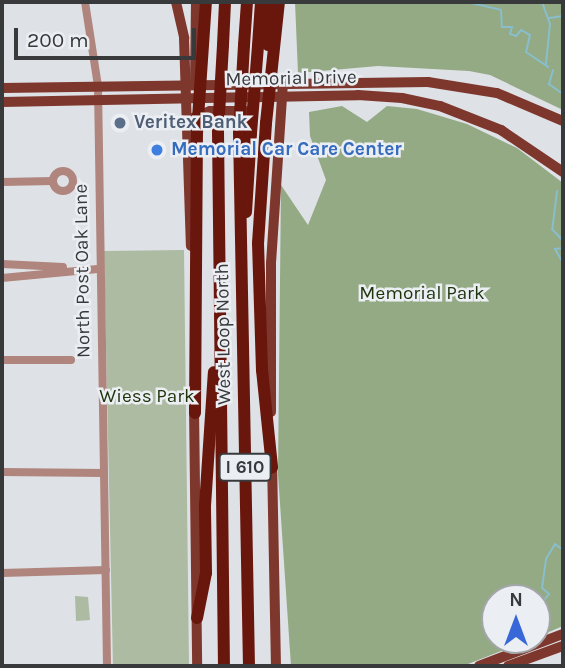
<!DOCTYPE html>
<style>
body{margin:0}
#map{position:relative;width:565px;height:668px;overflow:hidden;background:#dee1e6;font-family:Karla,sans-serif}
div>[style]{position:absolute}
.green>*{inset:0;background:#acbba2}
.forest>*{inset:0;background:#93aa84}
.stream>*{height:2px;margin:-1px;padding:0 1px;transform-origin:1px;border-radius:1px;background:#89becd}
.minor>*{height:8px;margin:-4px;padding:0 4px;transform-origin:4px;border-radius:4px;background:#af857d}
.minor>.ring{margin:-4px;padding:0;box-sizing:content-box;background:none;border:8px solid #af857d;border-radius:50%}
.major>*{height:10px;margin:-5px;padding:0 5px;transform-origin:5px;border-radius:5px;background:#7e372d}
.highway>*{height:12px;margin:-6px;padding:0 6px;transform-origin:6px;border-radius:6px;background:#69160d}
.highway-bridge>*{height:12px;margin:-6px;padding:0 6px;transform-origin:6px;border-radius:6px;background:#69160d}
.dots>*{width:19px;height:19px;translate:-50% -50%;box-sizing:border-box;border:4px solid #ebeef3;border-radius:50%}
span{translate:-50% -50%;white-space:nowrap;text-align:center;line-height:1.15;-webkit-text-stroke:5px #ebeef3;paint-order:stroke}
.shield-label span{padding:2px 5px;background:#ebeef3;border:2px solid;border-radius:5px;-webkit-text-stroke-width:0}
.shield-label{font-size:18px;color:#38393b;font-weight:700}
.street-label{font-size:19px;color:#38393b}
.service-label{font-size:19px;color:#4e5e75;font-weight:700}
.left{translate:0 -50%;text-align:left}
.shop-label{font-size:19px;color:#366cbe;font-weight:700}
.park-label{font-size:19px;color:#1d3309}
.frame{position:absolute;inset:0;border:4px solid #38393b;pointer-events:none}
.north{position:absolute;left:481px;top:584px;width:70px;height:70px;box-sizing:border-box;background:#ebeef3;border:2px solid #a3a6a9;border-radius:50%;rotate:0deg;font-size:19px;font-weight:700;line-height:28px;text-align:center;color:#38393b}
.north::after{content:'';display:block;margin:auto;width:24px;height:32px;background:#3868d8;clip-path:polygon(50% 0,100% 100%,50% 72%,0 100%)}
.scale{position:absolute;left:14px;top:28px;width:182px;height:32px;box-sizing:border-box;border:4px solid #38393b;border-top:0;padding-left:9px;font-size:21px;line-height:24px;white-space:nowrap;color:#38393b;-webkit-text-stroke:5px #ebeef3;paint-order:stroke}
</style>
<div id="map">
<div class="green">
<div style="clip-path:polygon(184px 250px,189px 666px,113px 666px,104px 251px)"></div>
<div style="clip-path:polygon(75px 596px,88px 597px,90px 620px,76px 621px)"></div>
</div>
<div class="forest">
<div style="clip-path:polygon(295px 2px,563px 2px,563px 110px,490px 75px,469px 71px,378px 66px,298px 73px)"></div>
<div style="clip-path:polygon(342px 106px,367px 122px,387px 106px,417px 109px,467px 124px,517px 148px,563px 183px,563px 626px,537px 637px,537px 598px,495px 598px,495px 640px,529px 640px,463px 666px,291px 666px,278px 474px,281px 185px,308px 225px,326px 180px,310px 136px,309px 112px)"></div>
</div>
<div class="stream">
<div style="left:467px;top:2px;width:35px;rotate:13deg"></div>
<div style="left:501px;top:10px;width:17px;rotate:87deg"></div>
<div style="left:502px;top:27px;width:10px"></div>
<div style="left:512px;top:27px;width:7px;rotate:106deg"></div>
<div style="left:510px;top:34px;width:6px;rotate:18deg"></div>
<div style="left:516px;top:36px;width:8px;rotate:-50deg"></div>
<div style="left:521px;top:30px;width:10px;rotate:29deg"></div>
<div style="left:530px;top:35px;width:17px;rotate:103deg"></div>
<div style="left:526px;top:52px;width:27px;rotate:34deg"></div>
<div style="left:542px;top:2px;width:23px;rotate:70deg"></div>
<div style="left:550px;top:24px;width:40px;rotate:95.7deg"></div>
<div style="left:549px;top:18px;width:14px;rotate:-8deg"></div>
<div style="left:553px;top:70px;width:15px;rotate:106deg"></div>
<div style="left:549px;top:84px;width:17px;rotate:36deg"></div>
<div style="left:557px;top:191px;width:38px;rotate:97deg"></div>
<div style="left:552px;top:229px;width:16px;rotate:47deg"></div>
<div style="left:563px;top:248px;width:8px;rotate:173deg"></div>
<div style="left:555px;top:249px;width:16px;rotate:60deg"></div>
<div style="left:537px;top:609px;width:19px;rotate:-51deg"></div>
<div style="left:549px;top:594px;width:9px;rotate:-139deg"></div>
<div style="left:542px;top:588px;width:29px;rotate:-82deg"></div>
<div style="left:546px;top:559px;width:17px;rotate:-59deg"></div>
<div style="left:555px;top:544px;width:10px;rotate:37deg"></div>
<div style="left:495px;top:645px;width:5px;rotate:-79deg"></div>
</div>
<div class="minor">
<div style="left:85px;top:2px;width:85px;rotate:81.2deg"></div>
<div style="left:98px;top:86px;width:580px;rotate:89.11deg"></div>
<div class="ring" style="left:53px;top:171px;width:12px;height:12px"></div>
<div style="left:2px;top:182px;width:51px;rotate:-1.1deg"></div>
<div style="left:2px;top:264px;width:61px;rotate:2.8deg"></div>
<div style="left:2px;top:278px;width:96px;rotate:-5.4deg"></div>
<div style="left:2px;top:360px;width:69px"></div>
<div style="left:2px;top:472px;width:101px;rotate:0.6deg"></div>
<div style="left:2px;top:573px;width:104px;rotate:-1.7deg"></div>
</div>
<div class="major">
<div style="left:176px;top:2px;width:37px;rotate:77deg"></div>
<div style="left:184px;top:38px;width:208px;rotate:88.1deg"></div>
<div style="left:195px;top:83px;width:81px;rotate:-89.3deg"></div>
<div style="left:2px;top:88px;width:426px;rotate:-0.8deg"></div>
<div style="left:428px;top:82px;width:70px;rotate:9.1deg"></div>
<div style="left:497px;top:93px;width:72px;rotate:23deg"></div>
<div style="left:2px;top:102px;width:356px;rotate:-1.1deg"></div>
<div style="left:358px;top:95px;width:44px;rotate:3.9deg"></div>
<div style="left:402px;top:98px;width:39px;rotate:12deg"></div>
<div style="left:440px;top:106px;width:66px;rotate:21.5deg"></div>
<div style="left:501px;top:130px;width:75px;rotate:34.1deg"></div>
<div style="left:193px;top:118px;width:18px;rotate:-22deg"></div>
<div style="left:210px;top:111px;width:35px"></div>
<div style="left:194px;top:406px;width:260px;rotate:89.3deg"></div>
<div style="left:271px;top:412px;width:149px;rotate:-90deg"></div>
<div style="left:271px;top:263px;width:180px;rotate:-86.2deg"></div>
<div style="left:272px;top:460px;width:206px;rotate:88.9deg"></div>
<div style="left:479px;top:666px;width:90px;rotate:-20.9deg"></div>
<div style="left:508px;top:666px;width:59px;rotate:-20deg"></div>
</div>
<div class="highway">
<div style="left:223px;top:45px;width:43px;rotate:-87.3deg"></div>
<div style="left:244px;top:45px;width:43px;rotate:-86deg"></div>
<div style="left:268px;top:45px;width:43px;rotate:-87.3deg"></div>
<div style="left:258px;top:46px;width:44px;rotate:-86.1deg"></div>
<div style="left:266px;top:123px;width:120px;rotate:93.8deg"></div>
<div style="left:258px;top:243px;width:127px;rotate:88.2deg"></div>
<div style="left:262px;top:370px;width:98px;rotate:84.1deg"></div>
<div style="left:218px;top:132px;width:534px;rotate:89.36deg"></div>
<div style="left:239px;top:132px;width:534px;rotate:88.93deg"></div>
<div style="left:246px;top:212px;width:79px;rotate:-86.4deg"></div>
<div style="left:195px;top:413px;width:280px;rotate:-89.6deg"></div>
<div style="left:197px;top:618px;width:46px;rotate:-78.7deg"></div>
<div style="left:206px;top:573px;width:67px;rotate:-90.9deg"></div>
<div style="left:205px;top:506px;width:134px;rotate:-86.2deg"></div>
</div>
<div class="highway-bridge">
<div style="left:266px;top:123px;width:122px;rotate:-83.9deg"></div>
<div style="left:218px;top:132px;width:87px;rotate:-86.7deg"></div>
<div style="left:239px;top:132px;width:87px;rotate:-86.7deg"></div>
<div style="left:197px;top:133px;width:131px;rotate:-86.1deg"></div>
<div style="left:251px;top:133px;width:87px;rotate:-85.4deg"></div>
</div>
<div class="dots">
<div style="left:120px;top:123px;background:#5c6f8a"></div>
<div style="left:157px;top:150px;background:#3f7fe0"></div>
</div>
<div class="shield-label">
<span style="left:245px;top:467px">I 610</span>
</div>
<div class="street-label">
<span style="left:291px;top:79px;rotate:-1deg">Memorial Drive</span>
<span style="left:83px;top:271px;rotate:-91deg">North Post Oak Lane</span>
<span style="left:224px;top:334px;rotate:-91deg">West Loop North</span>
</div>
<div class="service-label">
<span class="left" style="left:134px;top:123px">Veritex Bank</span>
</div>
<div class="shop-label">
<span class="left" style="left:171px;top:150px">Memorial Car Care Center</span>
</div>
<div class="park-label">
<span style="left:422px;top:294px">Memorial Park</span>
<span style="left:147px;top:397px">Wiess Park</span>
</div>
<div class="frame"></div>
<div class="north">N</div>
<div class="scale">200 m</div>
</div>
